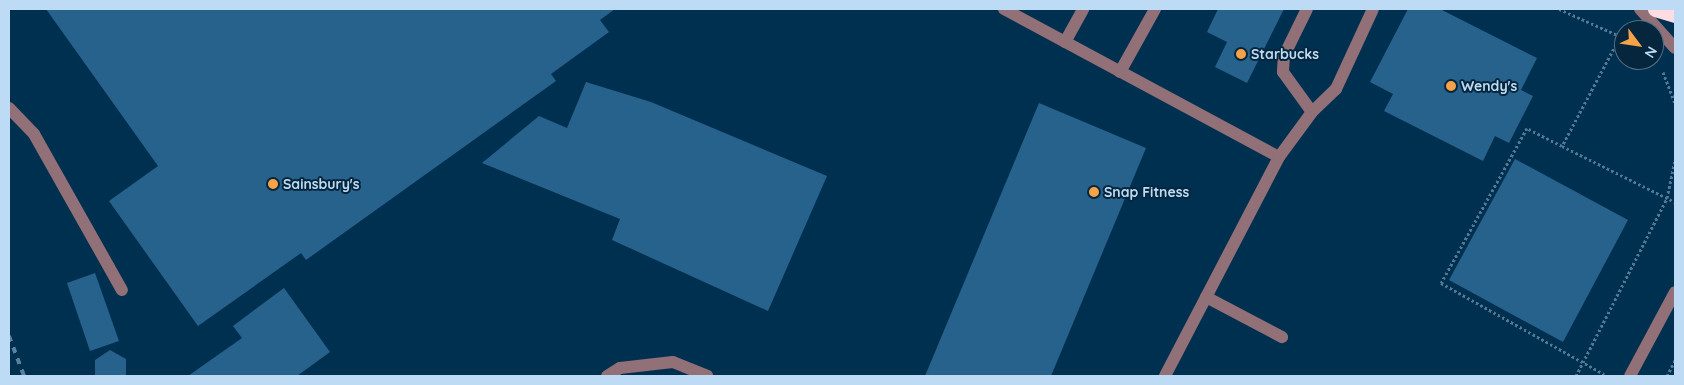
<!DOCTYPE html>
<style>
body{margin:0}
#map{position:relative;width:1684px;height:385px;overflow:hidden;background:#003050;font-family:Quicksand,sans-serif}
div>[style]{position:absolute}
.building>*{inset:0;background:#27628d}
.path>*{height:3px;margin-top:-1.5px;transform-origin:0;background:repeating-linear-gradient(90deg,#517996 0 2.5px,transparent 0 5px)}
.minor>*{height:12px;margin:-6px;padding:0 6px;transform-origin:6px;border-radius:6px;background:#917077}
.highway>*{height:15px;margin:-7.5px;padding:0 7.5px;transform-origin:7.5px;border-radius:7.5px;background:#fedce3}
.rail>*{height:4px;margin-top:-2px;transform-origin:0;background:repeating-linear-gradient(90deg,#5a819e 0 6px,transparent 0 12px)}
.dots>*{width:14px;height:14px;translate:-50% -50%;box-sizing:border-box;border:2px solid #05263d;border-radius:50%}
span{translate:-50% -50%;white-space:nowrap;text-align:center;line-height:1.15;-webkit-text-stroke:4px #05263d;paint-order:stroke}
.poi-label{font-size:14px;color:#bddbf4;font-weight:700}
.left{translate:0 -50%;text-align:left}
.frame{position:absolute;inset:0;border:10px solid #bddbf4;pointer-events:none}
.north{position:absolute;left:1614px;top:20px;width:50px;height:50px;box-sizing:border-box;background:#05263d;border:1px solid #4f6e86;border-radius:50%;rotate:121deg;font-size:14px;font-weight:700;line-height:20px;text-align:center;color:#bddbf4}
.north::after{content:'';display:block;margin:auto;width:18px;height:22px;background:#f6a248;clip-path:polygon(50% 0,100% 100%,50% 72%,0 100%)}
</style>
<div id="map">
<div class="building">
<div style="clip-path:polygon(46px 9px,615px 9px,600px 20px,609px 32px,551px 74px,556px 81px,306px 260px,301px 253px,198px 326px,109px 201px,158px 166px)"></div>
<div style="clip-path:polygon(1218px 9px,1284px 9px,1247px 83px,1215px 67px,1227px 42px,1207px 32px)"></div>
<div style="clip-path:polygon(1408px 9px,1440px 9px,1537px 58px,1521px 90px,1533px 96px,1509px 143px,1495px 136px,1483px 161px,1384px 111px,1393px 94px,1370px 82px)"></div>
<div style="clip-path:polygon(586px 82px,651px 102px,827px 176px,768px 311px,612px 240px,620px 219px,482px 163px,539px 116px,567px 128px)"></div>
<div style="clip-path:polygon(1039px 103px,1146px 148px,1051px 376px,925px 376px)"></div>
<div style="clip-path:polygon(1515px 159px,1628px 220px,1563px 342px,1449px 280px)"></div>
<div style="clip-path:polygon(95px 273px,119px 341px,90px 351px,67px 283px)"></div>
<div style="clip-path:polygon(284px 288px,330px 352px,297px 376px,188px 376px,242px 338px,233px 326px)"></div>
<div style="clip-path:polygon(110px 350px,126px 359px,126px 376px,95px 376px,95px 360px)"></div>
</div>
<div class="path">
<div style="left:1559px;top:9px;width:71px;rotate:24deg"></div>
<div style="left:1623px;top:31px;width:130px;rotate:117.9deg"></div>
<div style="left:1562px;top:146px;width:126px;rotate:26.4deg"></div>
<div style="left:1663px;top:72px;width:34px;rotate:69deg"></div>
<div style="left:1562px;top:146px;width:39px;rotate:-153deg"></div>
<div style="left:1527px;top:128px;width:177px;rotate:119deg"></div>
<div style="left:1441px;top:283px;width:187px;rotate:29.2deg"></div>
<div style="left:1576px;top:376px;width:200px;rotate:-62.9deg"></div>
<div style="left:1667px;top:198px;width:40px;rotate:-78deg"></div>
<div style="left:1667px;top:376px;width:18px;rotate:-63deg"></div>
</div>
<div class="minor">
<div style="left:1004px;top:9px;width:312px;rotate:28.3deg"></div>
<div style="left:1279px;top:157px;width:247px;rotate:117.5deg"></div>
<div style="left:1307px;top:9px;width:52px;rotate:116.1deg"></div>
<div style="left:1284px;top:56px;width:16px;rotate:94deg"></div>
<div style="left:1283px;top:72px;width:49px;rotate:54.1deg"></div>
<div style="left:1640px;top:9px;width:52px;rotate:48.1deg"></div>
<div style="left:1065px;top:42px;width:38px;rotate:-61deg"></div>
<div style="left:1120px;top:72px;width:72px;rotate:-60.9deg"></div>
<div style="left:9px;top:108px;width:36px;rotate:46deg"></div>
<div style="left:34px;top:134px;width:179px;rotate:60.6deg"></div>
<div style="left:1279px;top:157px;width:56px;rotate:-53.7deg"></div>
<div style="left:1312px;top:112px;width:33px;rotate:-44deg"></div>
<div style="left:1336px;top:89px;width:88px;rotate:-65.2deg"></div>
<div style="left:1206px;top:297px;width:86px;rotate:27.8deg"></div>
<div style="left:607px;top:376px;width:15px;rotate:-32deg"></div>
<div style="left:620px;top:368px;width:53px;rotate:-6.5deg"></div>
<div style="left:673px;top:362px;width:37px;rotate:22deg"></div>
<div style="left:1630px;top:376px;width:95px;rotate:-61.8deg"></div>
</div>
<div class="highway">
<div style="left:1655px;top:9px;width:21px;rotate:17deg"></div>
</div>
<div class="rail">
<div style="left:9px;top:336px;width:43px;rotate:69.4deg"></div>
</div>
<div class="dots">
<div style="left:1241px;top:54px;background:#f6a248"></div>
<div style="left:1451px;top:86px;background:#f6a248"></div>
<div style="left:273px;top:184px;background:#f6a248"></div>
<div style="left:1094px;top:192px;background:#f6a248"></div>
</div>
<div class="poi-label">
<span class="left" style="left:1251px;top:54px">Starbucks</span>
<span class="left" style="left:1461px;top:86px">Wendy's</span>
<span class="left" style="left:283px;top:184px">Sainsbury's</span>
<span class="left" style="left:1104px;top:192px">Snap Fitness</span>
</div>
<div class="frame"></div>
<div class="north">N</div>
</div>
